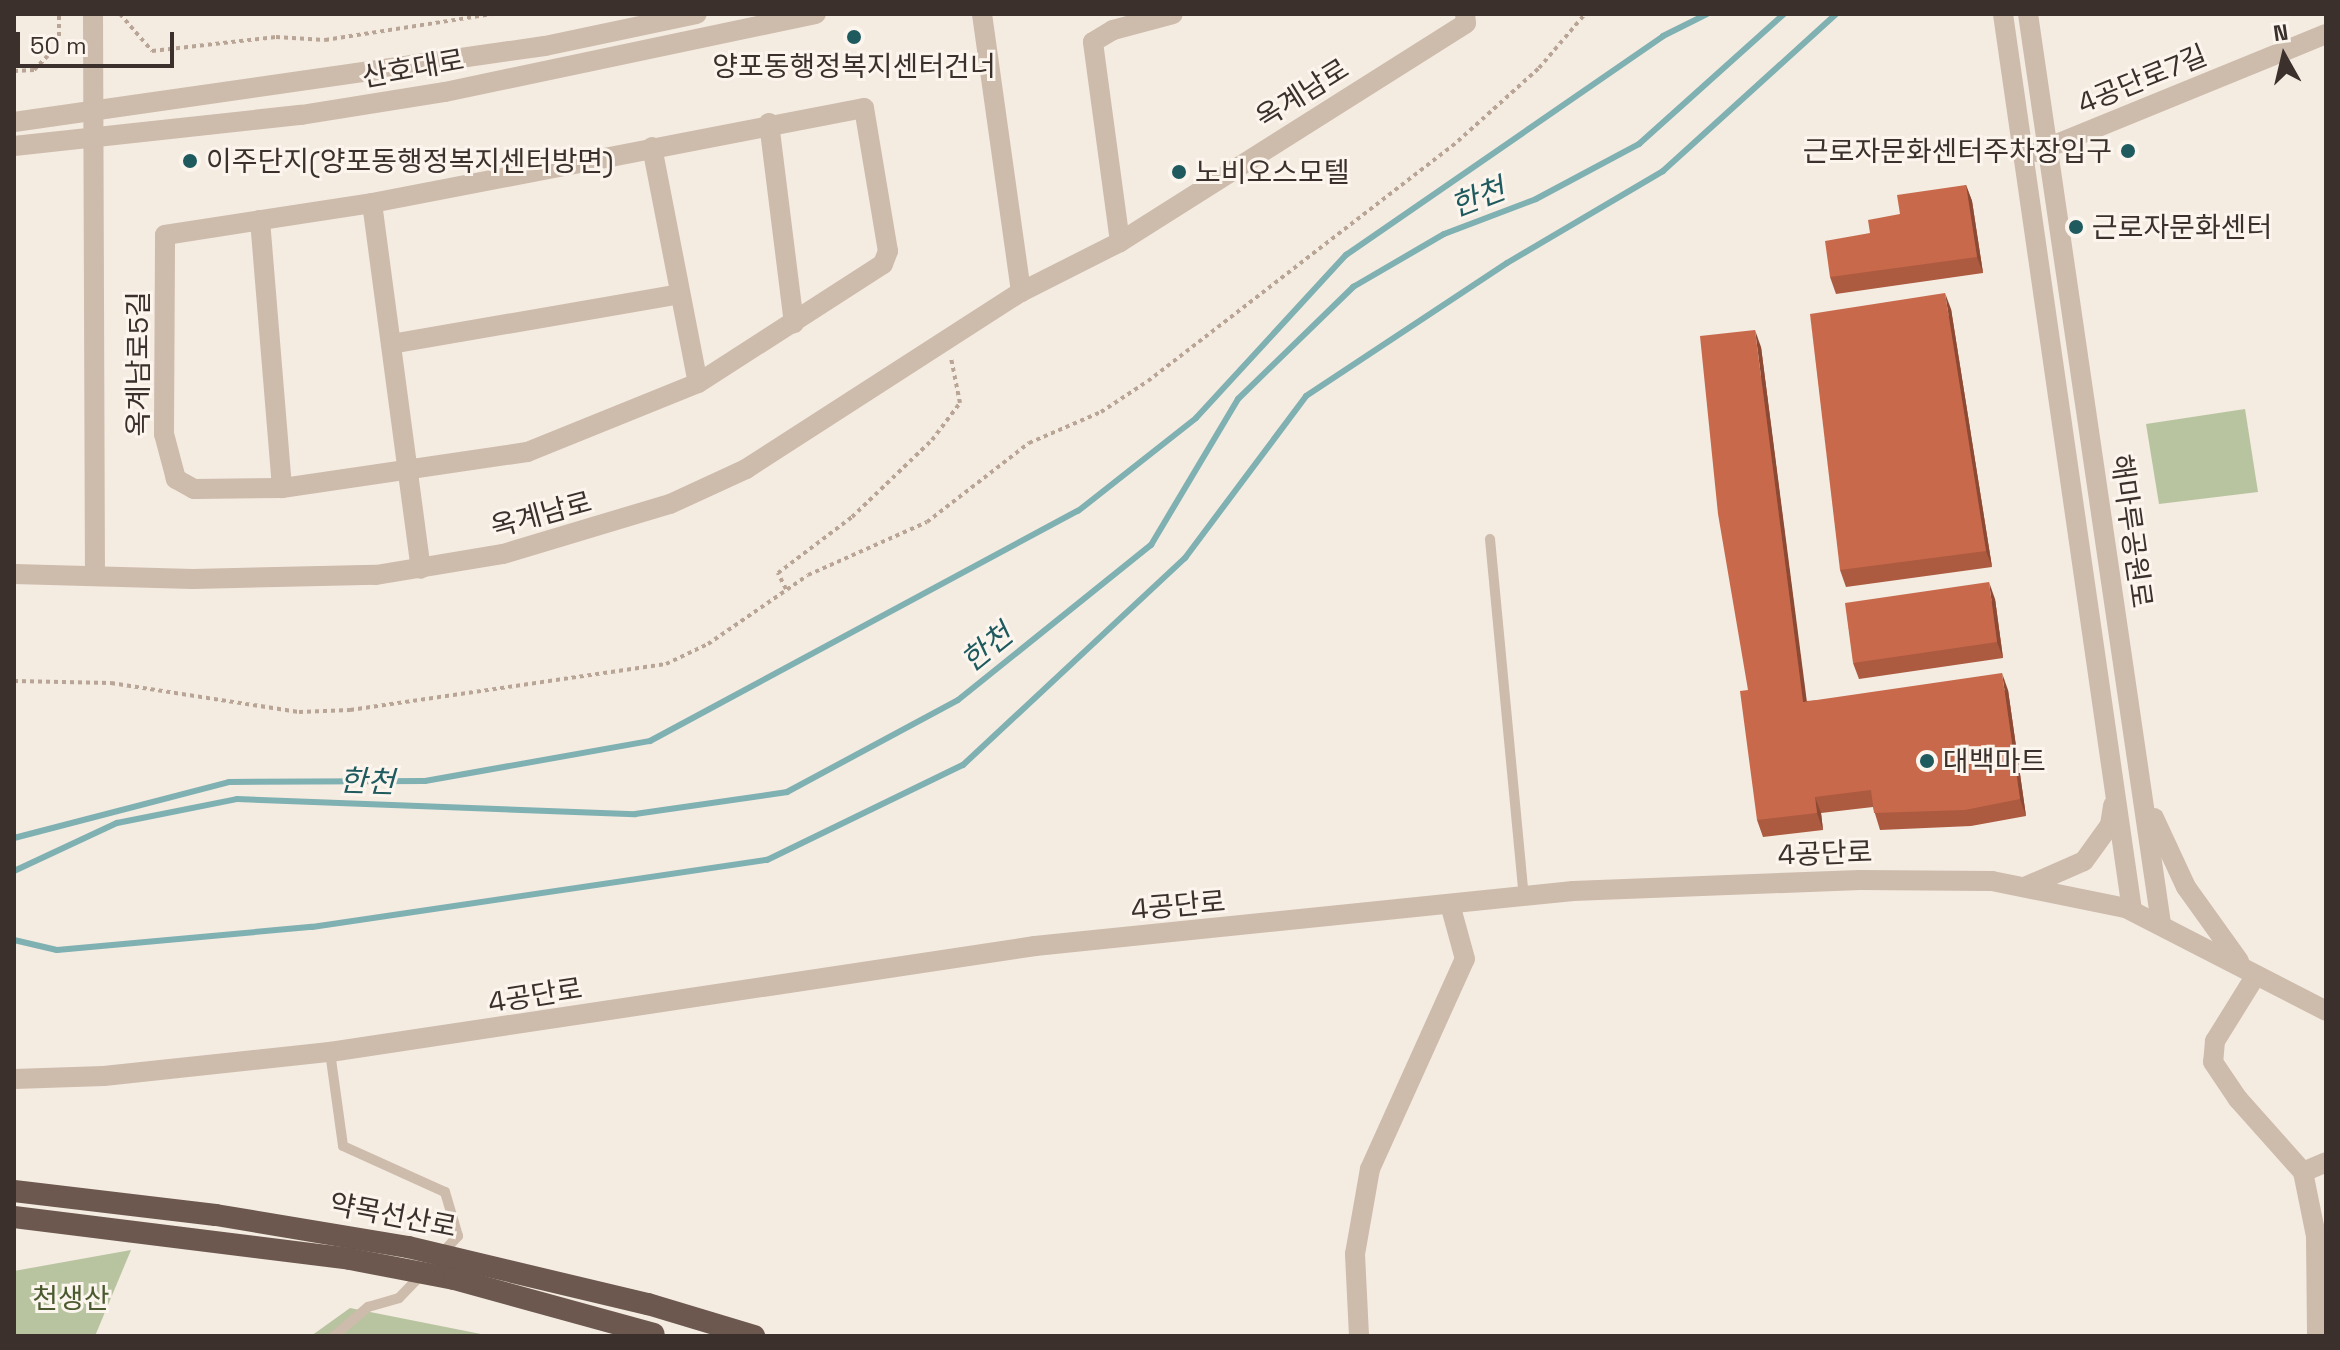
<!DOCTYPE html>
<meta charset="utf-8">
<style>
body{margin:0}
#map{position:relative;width:2340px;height:1350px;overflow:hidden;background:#f4ebe1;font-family:"Space Grotesk","Noto Sans KR",sans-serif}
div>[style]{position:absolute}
.green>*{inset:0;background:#b8c4a0}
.stream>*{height:6px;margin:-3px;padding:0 3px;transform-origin:3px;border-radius:3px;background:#7fb0b2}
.path>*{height:4px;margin-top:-2px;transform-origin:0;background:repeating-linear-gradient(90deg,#b9a596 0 4px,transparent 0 8px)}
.service>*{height:10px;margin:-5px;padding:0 5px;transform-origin:5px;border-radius:5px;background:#cdbbac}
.minor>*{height:20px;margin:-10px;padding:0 10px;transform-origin:10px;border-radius:10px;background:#cdbbac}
.tertiary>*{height:20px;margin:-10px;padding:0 10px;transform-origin:10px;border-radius:10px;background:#cdbbac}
.trunk>*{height:22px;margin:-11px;padding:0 11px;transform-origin:11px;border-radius:11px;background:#6c584f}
.trunk-bridge>*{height:22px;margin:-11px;padding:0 11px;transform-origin:11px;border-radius:11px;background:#6c584f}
.wall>*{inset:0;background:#ac5a40}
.shaded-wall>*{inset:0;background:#8c4a34}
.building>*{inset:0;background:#c8694b}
.dots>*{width:22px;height:22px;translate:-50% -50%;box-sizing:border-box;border:4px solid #fbf5ee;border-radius:50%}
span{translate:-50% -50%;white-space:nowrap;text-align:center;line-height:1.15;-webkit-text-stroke:6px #fbf5ee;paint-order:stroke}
.poi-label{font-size:28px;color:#3b302b}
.right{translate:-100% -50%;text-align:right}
.left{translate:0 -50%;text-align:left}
.street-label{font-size:28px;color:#3b302b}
.park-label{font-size:28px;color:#4a5a2e}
.water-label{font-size:30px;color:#1f5a5e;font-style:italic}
.frame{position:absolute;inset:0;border:16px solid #3b302b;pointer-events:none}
.north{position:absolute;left:2244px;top:16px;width:80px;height:80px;-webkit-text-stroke:6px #fbf5ee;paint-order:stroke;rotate:352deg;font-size:22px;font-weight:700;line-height:32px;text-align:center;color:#3b302b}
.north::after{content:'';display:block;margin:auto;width:28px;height:36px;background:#3b302b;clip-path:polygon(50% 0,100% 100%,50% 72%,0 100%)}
.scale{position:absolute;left:16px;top:32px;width:158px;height:36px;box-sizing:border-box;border:4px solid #3b302b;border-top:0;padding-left:10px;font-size:24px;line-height:28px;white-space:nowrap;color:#3b302b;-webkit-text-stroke:6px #fbf5ee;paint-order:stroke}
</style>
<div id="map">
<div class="green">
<div style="clip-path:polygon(2245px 409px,2258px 492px,2159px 504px,2146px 424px)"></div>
<div style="clip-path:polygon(131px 1250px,95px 1336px,14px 1336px,14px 1271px)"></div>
<div style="clip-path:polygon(350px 1308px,491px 1336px,311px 1336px)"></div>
</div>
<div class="stream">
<div style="left:14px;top:838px;width:222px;rotate:-14.6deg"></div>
<div style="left:229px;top:782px;width:196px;rotate:-0.3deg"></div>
<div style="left:425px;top:781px;width:229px;rotate:-10.1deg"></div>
<div style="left:650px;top:741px;width:486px;rotate:-28.3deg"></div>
<div style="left:1078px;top:511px;width:150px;rotate:-38.2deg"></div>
<div style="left:1196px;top:418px;width:222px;rotate:-47.4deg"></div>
<div style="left:1346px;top:255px;width:385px;rotate:-34.6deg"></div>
<div style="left:1663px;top:36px;width:49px;rotate:-26.6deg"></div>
<div style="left:14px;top:871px;width:114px;rotate:-25deg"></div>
<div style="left:117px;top:823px;width:122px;rotate:-11.3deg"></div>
<div style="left:237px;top:799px;width:398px;rotate:2.2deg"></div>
<div style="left:635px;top:814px;width:154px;rotate:-8.2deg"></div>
<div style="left:787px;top:792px;width:194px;rotate:-28.3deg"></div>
<div style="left:958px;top:700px;width:248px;rotate:-38.8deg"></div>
<div style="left:1151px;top:545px;width:170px;rotate:-59.2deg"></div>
<div style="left:1238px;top:399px;width:161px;rotate:-44.2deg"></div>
<div style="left:1353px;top:287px;width:105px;rotate:-30.2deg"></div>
<div style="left:1444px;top:234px;width:98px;rotate:-20.8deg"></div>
<div style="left:1536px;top:199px;width:117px;rotate:-28.1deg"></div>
<div style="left:1639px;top:144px;width:195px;rotate:-41.9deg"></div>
<div style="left:14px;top:940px;width:44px;rotate:13.1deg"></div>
<div style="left:57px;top:950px;width:256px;rotate:-5.2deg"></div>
<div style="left:312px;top:927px;width:460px;rotate:-8.4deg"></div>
<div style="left:767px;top:860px;width:218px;rotate:-25.9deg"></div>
<div style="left:963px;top:765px;width:304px;rotate:-43deg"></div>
<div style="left:1185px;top:558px;width:202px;rotate:-53.2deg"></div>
<div style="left:1306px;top:396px;width:241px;rotate:-33.5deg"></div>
<div style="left:1507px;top:263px;width:181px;rotate:-30.5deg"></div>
<div style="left:1663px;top:171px;width:234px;rotate:-42.2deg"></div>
</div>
<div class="path">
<div style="left:120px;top:14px;width:49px;rotate:49.1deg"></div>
<div style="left:152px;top:51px;width:125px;rotate:-6.4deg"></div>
<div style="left:276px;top:37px;width:49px;rotate:3.5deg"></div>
<div style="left:325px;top:40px;width:169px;rotate:-8.8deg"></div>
<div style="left:14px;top:71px;width:20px;rotate:-3deg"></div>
<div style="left:34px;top:70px;width:36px;rotate:-46deg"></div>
<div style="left:59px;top:44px;width:30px;rotate:-90deg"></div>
<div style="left:786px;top:589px;width:18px;rotate:-117deg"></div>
<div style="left:778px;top:573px;width:93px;rotate:-37.1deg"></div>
<div style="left:852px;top:517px;width:111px;rotate:-43.9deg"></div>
<div style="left:932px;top:440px;width:46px;rotate:-52.9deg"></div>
<div style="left:960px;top:403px;width:46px;rotate:-101.3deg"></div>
<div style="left:14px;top:681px;width:97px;rotate:1.2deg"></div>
<div style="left:111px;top:683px;width:190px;rotate:8.8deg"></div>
<div style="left:299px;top:712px;width:51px;rotate:-2.2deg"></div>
<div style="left:350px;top:710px;width:319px;rotate:-8.3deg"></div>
<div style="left:666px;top:664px;width:47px;rotate:-25.5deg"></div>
<div style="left:708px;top:644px;width:121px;rotate:-34.6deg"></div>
<div style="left:808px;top:575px;width:130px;rotate:-24deg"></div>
<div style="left:927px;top:522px;width:129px;rotate:-37.8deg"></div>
<div style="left:1029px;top:443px;width:78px;rotate:-23.3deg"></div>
<div style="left:1101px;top:412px;width:56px;rotate:-33.4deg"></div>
<div style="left:1148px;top:381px;width:392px;rotate:-37.7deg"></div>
<div style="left:1458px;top:141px;width:109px;rotate:-42deg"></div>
<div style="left:1539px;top:68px;width:71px;rotate:-49.6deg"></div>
</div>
<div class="service">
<div style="left:1490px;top:539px;width:359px;rotate:84.6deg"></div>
<div style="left:330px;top:1052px;width:95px;rotate:82.1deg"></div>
<div style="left:343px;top:1146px;width:112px;rotate:24.3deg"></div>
<div style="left:445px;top:1192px;width:46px;rotate:73.5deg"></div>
<div style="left:458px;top:1236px;width:25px;rotate:133deg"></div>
<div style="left:334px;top:1336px;width:45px;rotate:-40.5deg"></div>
<div style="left:368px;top:1307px;width:32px;rotate:-16deg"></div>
<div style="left:399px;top:1298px;width:33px;rotate:-46deg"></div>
</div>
<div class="minor">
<div style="left:93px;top:14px;width:561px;rotate:89.8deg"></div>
<div style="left:982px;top:14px;width:281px;rotate:82deg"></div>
<div style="left:864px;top:108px;width:145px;rotate:80.5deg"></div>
<div style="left:888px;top:251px;width:14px;rotate:111deg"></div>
<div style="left:883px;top:264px;width:220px;rotate:147.2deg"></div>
<div style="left:698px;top:383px;width:184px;rotate:158deg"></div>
<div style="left:527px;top:452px;width:248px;rotate:171.6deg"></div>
<div style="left:282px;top:488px;width:88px;rotate:179.3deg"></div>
<div style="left:194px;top:489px;width:21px;rotate:-151deg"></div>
<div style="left:176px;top:479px;width:47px;rotate:-104.9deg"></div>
<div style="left:164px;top:434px;width:199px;rotate:-89.7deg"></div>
<div style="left:165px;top:235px;width:209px;rotate:-8.8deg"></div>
<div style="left:372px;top:203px;width:501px;rotate:-10.93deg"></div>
<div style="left:769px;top:123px;width:202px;rotate:82.9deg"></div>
<div style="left:652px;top:147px;width:240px;rotate:79deg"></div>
<div style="left:372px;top:203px;width:369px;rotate:82.4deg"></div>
<div style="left:260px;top:220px;width:269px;rotate:85.3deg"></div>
<div style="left:1120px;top:242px;width:202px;rotate:-97.7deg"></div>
<div style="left:1093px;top:42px;width:23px;rotate:-31deg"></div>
<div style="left:1113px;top:30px;width:62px;rotate:-14.9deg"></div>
<div style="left:391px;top:344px;width:293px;rotate:-9.8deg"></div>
<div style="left:14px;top:574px;width:179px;rotate:1.6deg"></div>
<div style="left:193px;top:579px;width:183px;rotate:-1.3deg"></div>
<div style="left:376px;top:575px;width:129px;rotate:-9.4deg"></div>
<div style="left:503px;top:554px;width:174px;rotate:-16.7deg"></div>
<div style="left:670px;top:504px;width:84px;rotate:-24.7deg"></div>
<div style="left:746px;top:469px;width:327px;rotate:-32.8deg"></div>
<div style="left:1021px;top:292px;width:111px;rotate:-26.8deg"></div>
<div style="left:1120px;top:242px;width:409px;rotate:-32.3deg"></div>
<div style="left:1466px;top:23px;width:9px;rotate:-96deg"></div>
<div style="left:2256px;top:975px;width:78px;rotate:121.8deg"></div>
<div style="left:2215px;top:1041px;width:21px;rotate:95deg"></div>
<div style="left:2213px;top:1062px;width:45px;rotate:56deg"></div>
<div style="left:2238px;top:1099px;width:98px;rotate:48.3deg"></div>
<div style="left:2303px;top:1172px;width:65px;rotate:78.5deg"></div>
<div style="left:2316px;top:1236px;width:100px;rotate:89.4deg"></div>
<div style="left:2303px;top:1172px;width:25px;rotate:-23deg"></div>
<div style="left:1359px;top:1336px;width:82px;rotate:-92.8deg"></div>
<div style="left:1355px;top:1254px;width:86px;rotate:-80deg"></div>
<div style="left:1370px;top:1169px;width:230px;rotate:-65.7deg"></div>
<div style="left:1465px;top:959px;width:57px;rotate:-105.3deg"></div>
</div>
<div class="tertiary">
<div style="left:2003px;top:14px;width:905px;rotate:81.81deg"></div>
<div style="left:2028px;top:14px;width:919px;rotate:81.68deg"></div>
<div style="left:14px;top:122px;width:536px;rotate:-8.15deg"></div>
<div style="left:545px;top:46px;width:155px;rotate:-11.9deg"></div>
<div style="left:14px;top:146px;width:289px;rotate:-6.2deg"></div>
<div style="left:301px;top:115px;width:146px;rotate:-9.1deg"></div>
<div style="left:445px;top:92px;width:379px;rotate:-11.9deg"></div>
<div style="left:2037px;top:152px;width:312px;rotate:-22.2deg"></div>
<div style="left:2154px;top:818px;width:76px;rotate:65.1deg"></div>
<div style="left:2186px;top:887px;width:91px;rotate:54.4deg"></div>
<div style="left:2027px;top:886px;width:62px;rotate:-23.7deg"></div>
<div style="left:2084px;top:861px;width:44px;rotate:-54.2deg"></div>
<div style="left:2110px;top:825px;width:20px;rotate:-81deg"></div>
<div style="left:14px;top:1079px;width:90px;rotate:-1.9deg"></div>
<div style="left:104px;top:1076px;width:227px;rotate:-6.1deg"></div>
<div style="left:330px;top:1052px;width:713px;rotate:-8.55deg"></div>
<div style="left:1035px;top:946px;width:541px;rotate:-5.84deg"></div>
<div style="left:1573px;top:891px;width:287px;rotate:-2.2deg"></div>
<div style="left:1860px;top:880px;width:132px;rotate:0.4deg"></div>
<div style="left:1992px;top:881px;width:137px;rotate:11.4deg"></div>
<div style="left:2126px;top:908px;width:225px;rotate:27.2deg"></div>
</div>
<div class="trunk">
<div style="left:648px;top:1304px;width:111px;rotate:16.8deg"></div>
</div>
<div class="trunk-bridge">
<div style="left:14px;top:1191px;width:203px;rotate:6.8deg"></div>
<div style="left:216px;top:1215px;width:195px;rotate:9.5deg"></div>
<div style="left:408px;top:1247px;width:247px;rotate:13.4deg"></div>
<div style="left:14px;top:1217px;width:339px;rotate:7.1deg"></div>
<div style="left:350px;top:1259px;width:106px;rotate:10.9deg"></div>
<div style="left:454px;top:1279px;width:207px;rotate:15.4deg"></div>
</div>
<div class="wall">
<div style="clip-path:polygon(1966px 185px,1972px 201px,1983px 273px,1836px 294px,1830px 277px,1900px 214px)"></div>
<div style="clip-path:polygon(1951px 309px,1992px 567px,1846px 587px,1840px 570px)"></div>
<div style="clip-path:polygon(1761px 347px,1806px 701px,2008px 690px,2026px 816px,1971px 826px,1880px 830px,1873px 807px,1821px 813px,1823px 830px,1763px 837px,1757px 820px)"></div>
<div style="clip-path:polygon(1995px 599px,2003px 658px,1859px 679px,1853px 663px)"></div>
</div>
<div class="shaded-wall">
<div style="clip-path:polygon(1966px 185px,1972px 201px,1983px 273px,1977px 257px)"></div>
<div style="clip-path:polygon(1945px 293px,1951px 309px,1992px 567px,1986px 551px)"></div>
<div style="clip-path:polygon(1755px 330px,1761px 347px,1809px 718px,1803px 702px)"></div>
<div style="clip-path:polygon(1989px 582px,1995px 599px,2003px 658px,1997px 642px)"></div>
<div style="clip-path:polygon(2002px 673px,2008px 690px,2026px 816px,2020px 799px)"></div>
<div style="clip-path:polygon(1815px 797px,1821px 813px,1823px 830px,1817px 813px)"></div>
</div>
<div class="building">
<div style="clip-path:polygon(1966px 185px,1977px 257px,1830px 277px,1825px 241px,1870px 233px,1868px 220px,1900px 214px,1897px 195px)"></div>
<div style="clip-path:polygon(1945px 293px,1986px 551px,1840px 570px,1810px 314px)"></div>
<div style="clip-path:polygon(1755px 330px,1803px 702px,2002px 673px,2020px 799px,1965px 810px,1874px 813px,1871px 790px,1815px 797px,1817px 813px,1757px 820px,1740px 691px,1748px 690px,1718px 514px,1700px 336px)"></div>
<div style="clip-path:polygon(1989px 582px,1997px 642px,1853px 663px,1845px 603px)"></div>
</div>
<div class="dots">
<div style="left:854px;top:37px;background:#1f5a5e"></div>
<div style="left:2128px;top:151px;background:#1f5a5e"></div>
<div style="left:190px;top:161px;background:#1f5a5e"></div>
<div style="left:1179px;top:172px;background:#1f5a5e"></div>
<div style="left:2076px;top:227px;background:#1f5a5e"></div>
<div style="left:1927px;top:761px;background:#1f5a5e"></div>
</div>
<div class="poi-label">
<span style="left:854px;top:66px">양포동행정복지센터건너</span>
<span class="right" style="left:2112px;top:151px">근로자문화센터주차장입구</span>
<span class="left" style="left:206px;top:161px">이주단지(양포동행정복지센터방면)</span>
<span class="left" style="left:1195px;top:172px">노비오스모텔</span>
<span class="left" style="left:2092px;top:227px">근로자문화센터</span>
<span class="left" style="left:1943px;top:761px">대백마트</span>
</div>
<div class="street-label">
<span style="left:413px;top:68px;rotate:-10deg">산호대로</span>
<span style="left:2142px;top:79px;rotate:-22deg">4공단로7길</span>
<span style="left:1302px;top:93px;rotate:-32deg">옥계남로</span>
<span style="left:138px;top:364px;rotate:-90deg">옥계남로5길</span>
<span style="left:541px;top:514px;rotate:-15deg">옥계남로</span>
<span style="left:2132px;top:531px;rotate:82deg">해마루공원로</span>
<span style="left:1825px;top:853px;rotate:-2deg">4공단로</span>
<span style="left:1178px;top:905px;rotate:-5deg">4공단로</span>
<span style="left:535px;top:995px;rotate:-9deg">4공단로</span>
<span style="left:393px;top:1215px;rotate:11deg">약목선산로</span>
</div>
<div class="park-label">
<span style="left:71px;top:1298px">천생산</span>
</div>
<div class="water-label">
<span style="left:1478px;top:198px;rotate:-21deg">한천</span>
<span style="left:987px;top:648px;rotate:-39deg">한천</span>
<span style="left:367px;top:782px;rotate:2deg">한천</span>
</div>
<div class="frame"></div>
<div class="north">N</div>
<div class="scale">50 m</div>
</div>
